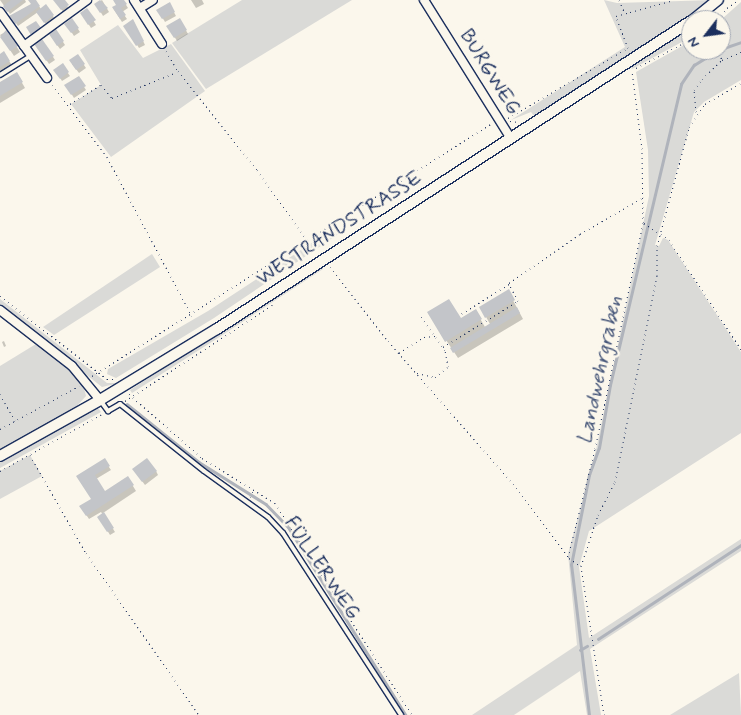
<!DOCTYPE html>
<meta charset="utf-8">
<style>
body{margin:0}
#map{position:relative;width:741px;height:715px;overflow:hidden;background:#fbf7ec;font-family:Mynerve,sans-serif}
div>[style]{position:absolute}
.green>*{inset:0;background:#dadad7}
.shadow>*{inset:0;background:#0003}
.stream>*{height:2.5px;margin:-1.25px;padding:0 1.25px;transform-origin:1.25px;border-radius:1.25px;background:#afb3bb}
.building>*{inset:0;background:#c3c5c9}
.path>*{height:1px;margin-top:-0.5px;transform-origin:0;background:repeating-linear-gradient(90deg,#1b2f5e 0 1px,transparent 0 5px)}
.roads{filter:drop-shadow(1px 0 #1b2f5e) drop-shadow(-1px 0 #1b2f5e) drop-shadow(0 1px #1b2f5e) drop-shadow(0 -1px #1b2f5e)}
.lane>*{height:4px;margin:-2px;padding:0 2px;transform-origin:2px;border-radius:2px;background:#fbf7ec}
.street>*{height:8px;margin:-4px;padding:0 4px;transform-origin:4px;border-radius:4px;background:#fbf7ec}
.secondary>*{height:10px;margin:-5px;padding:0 5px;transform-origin:5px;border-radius:5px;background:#fbf7ec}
span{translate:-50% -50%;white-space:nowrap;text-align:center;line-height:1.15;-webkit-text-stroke:5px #fbf7ec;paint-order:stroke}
.street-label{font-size:20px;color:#1b2f5e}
.water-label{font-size:21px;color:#47577a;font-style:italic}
.north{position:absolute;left:681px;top:10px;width:50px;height:50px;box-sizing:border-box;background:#fbf7ec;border:1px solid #a1a7b3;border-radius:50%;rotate:240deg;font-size:14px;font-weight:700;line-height:20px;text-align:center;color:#1b2f5e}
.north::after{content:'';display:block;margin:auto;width:18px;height:22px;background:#1b2f5e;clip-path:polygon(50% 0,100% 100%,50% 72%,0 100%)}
</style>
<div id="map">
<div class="green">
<div style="clip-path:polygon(242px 0,352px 0,206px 89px,172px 43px)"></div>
<div style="clip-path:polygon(604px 0,617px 3px,713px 0,535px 117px,531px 112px,511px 120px,625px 47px)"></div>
<div style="clip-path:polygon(741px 2px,741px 80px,704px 102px,694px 112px,655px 245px,659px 246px,663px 238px,668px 240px,741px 352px,741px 433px,589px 531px,579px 567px,589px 638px,741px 539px,741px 551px,590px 649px,601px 715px,587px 715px,580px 671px,514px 715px,472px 715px,577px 645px,568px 554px,596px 450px,649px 196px,648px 150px,636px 72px,691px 41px,691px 50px,721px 50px,723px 18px)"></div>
<div style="clip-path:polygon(118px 25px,143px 58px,171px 44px,205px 91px,111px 157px,71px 104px,101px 85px,80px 50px)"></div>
<div style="clip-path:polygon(691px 26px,691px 37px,632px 69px,630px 66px)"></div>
<div style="clip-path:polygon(336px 227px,340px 233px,214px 318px,116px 378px,107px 374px,108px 369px,208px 311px)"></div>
<div style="clip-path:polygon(152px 254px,160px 267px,54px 335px,43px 327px)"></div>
<div style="clip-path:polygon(322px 266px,323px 269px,221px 336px,132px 393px,130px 390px)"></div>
<div style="clip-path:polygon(0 299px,107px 383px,119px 383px,102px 387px,0 307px)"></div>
<div style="clip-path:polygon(36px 344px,77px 376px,83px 384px,86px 396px,76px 407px,0 451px,0 366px)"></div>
<div style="clip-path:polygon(98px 408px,101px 412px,0 468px,0 462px)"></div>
<div style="clip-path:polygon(30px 455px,42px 476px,0 499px,0 471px)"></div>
<div style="clip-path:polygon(739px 673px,741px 715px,670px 715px)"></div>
</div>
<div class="shadow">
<div style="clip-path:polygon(0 0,25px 0,26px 2px,10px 14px)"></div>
<div style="clip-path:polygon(29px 0,36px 2px,41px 9px,46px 6px,55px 19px,47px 26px,38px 12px,18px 26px,11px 16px,32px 4px)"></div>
<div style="clip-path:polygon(55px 0,61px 0,70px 9px,64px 13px)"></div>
<div style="clip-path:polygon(102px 0,109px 12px,103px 16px,96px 4px)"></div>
<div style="clip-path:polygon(114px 0,123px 0,128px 8px,122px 12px,127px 19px,122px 22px,113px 8px,117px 5px)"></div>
<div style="clip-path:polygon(191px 0,202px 0,204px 4px,196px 8px)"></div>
<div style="clip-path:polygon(169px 3px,176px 16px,165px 22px,158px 10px)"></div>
<div style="clip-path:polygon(87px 10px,96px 25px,91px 28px,82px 14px)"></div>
<div style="clip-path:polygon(72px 20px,80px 32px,74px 36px,66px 24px)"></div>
<div style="clip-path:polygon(133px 20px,145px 45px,139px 48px,125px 26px)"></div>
<div style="clip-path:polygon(180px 20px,188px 34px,177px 41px,168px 26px)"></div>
<div style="clip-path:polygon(7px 31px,20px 52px,14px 56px,0 35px)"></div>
<div style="clip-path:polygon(56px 31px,65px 45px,60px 49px,50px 35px)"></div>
<div style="clip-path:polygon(42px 40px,55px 60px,49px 64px,36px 44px)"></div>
<div style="clip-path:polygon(4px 53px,13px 67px,0 75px,0 55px)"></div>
<div style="clip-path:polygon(77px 55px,86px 68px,79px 73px,72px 64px)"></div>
<div style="clip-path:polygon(62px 65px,70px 76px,62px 81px,55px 70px)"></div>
<div style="clip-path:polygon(17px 74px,25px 88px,0 103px,0 84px)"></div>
<div style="clip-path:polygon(78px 77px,86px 90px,74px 98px,66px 85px)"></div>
<div style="clip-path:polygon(508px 291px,523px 319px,458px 358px,428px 313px,460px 320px,475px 310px,485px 327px,490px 324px,481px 308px)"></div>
<div style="clip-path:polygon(4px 341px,6px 346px,4px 347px,2px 342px)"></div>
<div style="clip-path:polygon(104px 460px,111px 470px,96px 479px,105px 493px,128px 478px,136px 491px,103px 513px,115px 532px,110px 535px,99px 517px,103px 515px,101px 512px,89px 519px,83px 510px,92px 499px,78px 476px)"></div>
<div style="clip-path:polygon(156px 471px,158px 475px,145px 485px,136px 473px)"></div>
</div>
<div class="stream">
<div style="left:721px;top:49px;width:21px;rotate:-19deg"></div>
<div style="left:127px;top:404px;width:92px;rotate:38.9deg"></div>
<div style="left:199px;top:462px;width:79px;rotate:32.1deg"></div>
<div style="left:266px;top:504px;width:33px;rotate:46deg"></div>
<div style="left:289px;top:528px;width:221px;rotate:58deg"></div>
<div style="left:598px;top:639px;width:171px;rotate:-33.3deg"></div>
<div style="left:580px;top:650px;width:8px;rotate:-30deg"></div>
<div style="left:589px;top:715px;width:151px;rotate:-96.8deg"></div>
<div style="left:571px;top:565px;width:92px;rotate:-78.7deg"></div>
<div style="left:589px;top:475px;width:29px;rotate:-70deg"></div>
<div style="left:599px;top:448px;width:64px;rotate:-80.1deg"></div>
<div style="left:610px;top:385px;width:309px;rotate:-76.7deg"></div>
<div style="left:681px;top:84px;width:23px;rotate:-56deg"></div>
<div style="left:694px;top:65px;width:28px;rotate:-32deg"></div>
</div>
<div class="building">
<div style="clip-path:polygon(11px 0,23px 0,7px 12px,3px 6px)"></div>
<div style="clip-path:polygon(28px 0,36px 0,40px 6px,15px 24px,9px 16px,31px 4px)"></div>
<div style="clip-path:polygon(53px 0,65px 0,69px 5px,61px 10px)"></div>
<div style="clip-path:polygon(100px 0,108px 8px,100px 13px,94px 4px)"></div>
<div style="clip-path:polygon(113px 0,124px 0,127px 4px,121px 8px,126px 15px,120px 19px,112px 7px,116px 5px)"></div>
<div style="clip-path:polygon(170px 2px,175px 12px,162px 19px,156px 10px)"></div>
<div style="clip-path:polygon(46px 4px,54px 15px,44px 23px,36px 12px)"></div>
<div style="clip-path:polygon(87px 8px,96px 20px,88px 25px,80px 13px)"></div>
<div style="clip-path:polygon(72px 18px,79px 28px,71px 33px,64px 24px)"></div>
<div style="clip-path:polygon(180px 18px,187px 30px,174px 38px,166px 26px)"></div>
<div style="clip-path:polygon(133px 19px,144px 41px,136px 46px,123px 26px)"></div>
<div style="clip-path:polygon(36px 21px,41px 28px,31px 35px,26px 27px)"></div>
<div style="clip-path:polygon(7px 29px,18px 46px,10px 51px,0 37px)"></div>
<div style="clip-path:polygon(56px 29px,64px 41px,57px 46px,49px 34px)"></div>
<div style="clip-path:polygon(42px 39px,54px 56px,46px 61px,34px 44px)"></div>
<div style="clip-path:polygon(4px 51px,10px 61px,0 67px,0 54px)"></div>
<div style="clip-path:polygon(78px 54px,85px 64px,76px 70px,69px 60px)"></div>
<div style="clip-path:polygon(63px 63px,69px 72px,60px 79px,53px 70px)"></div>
<div style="clip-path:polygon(17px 72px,23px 82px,0 96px,0 82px)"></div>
<div style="clip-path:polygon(79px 76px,86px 86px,71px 95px,64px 85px)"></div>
<div style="clip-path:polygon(509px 289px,515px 300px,485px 318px,479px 307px)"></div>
<div style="clip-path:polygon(449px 299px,461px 318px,476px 309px,482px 319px,445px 342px,427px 312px)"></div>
<div style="clip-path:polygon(517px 307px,520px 313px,453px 353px,450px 348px)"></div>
<div style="clip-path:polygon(105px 458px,110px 466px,95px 475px,105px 491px,128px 476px,134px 485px,86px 516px,79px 506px,91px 499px,76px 476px)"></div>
<div style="clip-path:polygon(147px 458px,157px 471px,142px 482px,132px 469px)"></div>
<div style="clip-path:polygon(104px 512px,114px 528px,107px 532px,97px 517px)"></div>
</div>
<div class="path">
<div style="left:619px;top:0;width:12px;rotate:66deg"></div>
<div style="left:719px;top:20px;width:14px;rotate:-56deg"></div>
<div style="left:727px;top:8px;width:14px;rotate:-34deg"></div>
<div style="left:714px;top:50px;width:12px;rotate:48deg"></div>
<div style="left:166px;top:51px;width:23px;rotate:59deg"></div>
<div style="left:178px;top:71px;width:127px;rotate:51.4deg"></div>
<div style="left:257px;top:170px;width:86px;rotate:54.5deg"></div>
<div style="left:636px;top:68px;width:62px;rotate:-27.8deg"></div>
<div style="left:52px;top:85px;width:91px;rotate:52.6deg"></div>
<div style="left:107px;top:157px;width:180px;rotate:61.9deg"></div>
<div style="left:70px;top:104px;width:36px;rotate:-32deg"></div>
<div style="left:101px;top:85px;width:17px;rotate:50deg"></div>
<div style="left:112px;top:98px;width:70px;rotate:-21.8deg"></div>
<div style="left:696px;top:112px;width:22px;rotate:-95deg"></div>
<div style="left:694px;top:90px;width:14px;rotate:-54deg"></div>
<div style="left:702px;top:79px;width:28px;rotate:-44deg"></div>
<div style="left:722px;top:60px;width:21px;rotate:-23deg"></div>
<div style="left:508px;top:118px;width:139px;rotate:-30.3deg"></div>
<div style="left:628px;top:48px;width:34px;rotate:-111deg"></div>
<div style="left:616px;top:16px;width:60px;rotate:-15.4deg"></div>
<div style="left:510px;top:121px;width:9px;rotate:6deg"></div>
<div style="left:644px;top:223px;width:30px;rotate:34deg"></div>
<div style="left:669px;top:240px;width:131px;rotate:56.6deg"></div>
<div style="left:330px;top:267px;width:94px;rotate:51.9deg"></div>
<div style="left:388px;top:341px;width:190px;rotate:48.8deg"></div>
<div style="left:513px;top:484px;width:93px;rotate:52.9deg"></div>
<div style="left:569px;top:558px;width:14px;rotate:34deg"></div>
<div style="left:509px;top:283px;width:86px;rotate:-34.6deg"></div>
<div style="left:580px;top:234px;width:72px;rotate:-30.1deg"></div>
<div style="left:0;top:296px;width:135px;rotate:37.8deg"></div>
<div style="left:107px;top:379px;width:9px"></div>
<div style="left:443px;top:347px;width:88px;rotate:-31.5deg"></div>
<div style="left:518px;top:301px;width:19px;rotate:-118deg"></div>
<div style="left:509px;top:284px;width:57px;rotate:148deg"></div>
<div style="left:399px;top:353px;width:30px;rotate:-33deg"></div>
<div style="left:424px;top:337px;width:11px;rotate:-5deg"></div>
<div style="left:417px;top:373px;width:18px;rotate:13deg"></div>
<div style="left:435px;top:377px;width:16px;rotate:-38deg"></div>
<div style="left:448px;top:367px;width:17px;rotate:-100deg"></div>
<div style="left:445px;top:350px;width:41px;rotate:-126deg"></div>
<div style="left:92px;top:376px;width:473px;rotate:-32.3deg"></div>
<div style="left:0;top:394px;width:31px;rotate:61deg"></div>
<div style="left:129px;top:394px;width:97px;rotate:41.2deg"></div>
<div style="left:202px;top:458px;width:86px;rotate:31.7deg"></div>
<div style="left:275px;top:503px;width:252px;rotate:57.1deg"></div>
<div style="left:125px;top:401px;width:176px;rotate:-33.1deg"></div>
<div style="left:0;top:429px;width:90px;rotate:-28.6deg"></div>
<div style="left:30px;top:455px;width:113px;rotate:60.3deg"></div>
<div style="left:86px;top:553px;width:198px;rotate:55.1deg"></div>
<div style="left:0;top:471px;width:117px;rotate:-29.2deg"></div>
<div style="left:250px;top:497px;width:8px;rotate:-60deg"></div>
<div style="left:568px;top:557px;width:111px;rotate:-76deg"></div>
<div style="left:595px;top:449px;width:231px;rotate:-78deg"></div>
<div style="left:643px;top:223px;width:74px;rotate:-90.8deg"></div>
<div style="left:642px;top:149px;width:79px;rotate:-97.3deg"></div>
<div style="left:604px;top:715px;width:151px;rotate:-98.8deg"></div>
<div style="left:581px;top:566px;width:54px;rotate:-71.6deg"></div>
<div style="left:598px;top:515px;width:37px;rotate:-63deg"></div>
<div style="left:615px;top:482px;width:211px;rotate:-78.5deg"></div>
<div style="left:657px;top:275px;width:29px;rotate:-90deg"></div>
<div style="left:657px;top:246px;width:123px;rotate:-74.9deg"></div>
<div style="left:689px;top:127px;width:28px;rotate:-55deg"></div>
<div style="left:705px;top:104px;width:42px;rotate:-30.3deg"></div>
</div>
<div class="roads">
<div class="lane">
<div style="left:0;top:75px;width:36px;rotate:-32deg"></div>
<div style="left:100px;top:400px;width:14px;rotate:54deg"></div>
<div style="left:108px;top:411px;width:14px;rotate:-30deg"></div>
<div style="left:120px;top:404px;width:107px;rotate:38.6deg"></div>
<div style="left:204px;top:471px;width:79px;rotate:35.7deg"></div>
<div style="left:268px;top:517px;width:22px;rotate:47deg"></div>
<div style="left:283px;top:533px;width:217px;rotate:57deg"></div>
</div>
<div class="street">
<div style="left:134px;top:0;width:52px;rotate:57.5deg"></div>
<div style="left:424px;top:0;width:162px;rotate:57.9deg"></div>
<div style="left:140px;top:8px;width:15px;rotate:-32deg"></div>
<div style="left:0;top:12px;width:81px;rotate:54.5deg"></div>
<div style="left:24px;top:46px;width:78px;rotate:-36.1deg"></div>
<div style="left:0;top:310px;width:91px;rotate:37.9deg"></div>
<div style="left:72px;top:366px;width:44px;rotate:50.5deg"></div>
</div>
<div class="secondary">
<div style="left:693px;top:20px;width:32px;rotate:-39deg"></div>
<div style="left:0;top:456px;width:115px;rotate:-29.2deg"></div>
<div style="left:100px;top:400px;width:137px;rotate:-31.3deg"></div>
<div style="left:217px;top:329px;width:565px;rotate:-33.02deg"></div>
</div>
</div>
<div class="street-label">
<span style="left:490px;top:72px;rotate:58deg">BURGWEG</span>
<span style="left:339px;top:228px;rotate:-33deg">WESTRANDSTRASSE</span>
<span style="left:322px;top:568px;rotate:56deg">FÜLLERWEG</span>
</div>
<div class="water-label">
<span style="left:600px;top:370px;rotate:-78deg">Landwehrgraben</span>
</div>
<div class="north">N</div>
</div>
